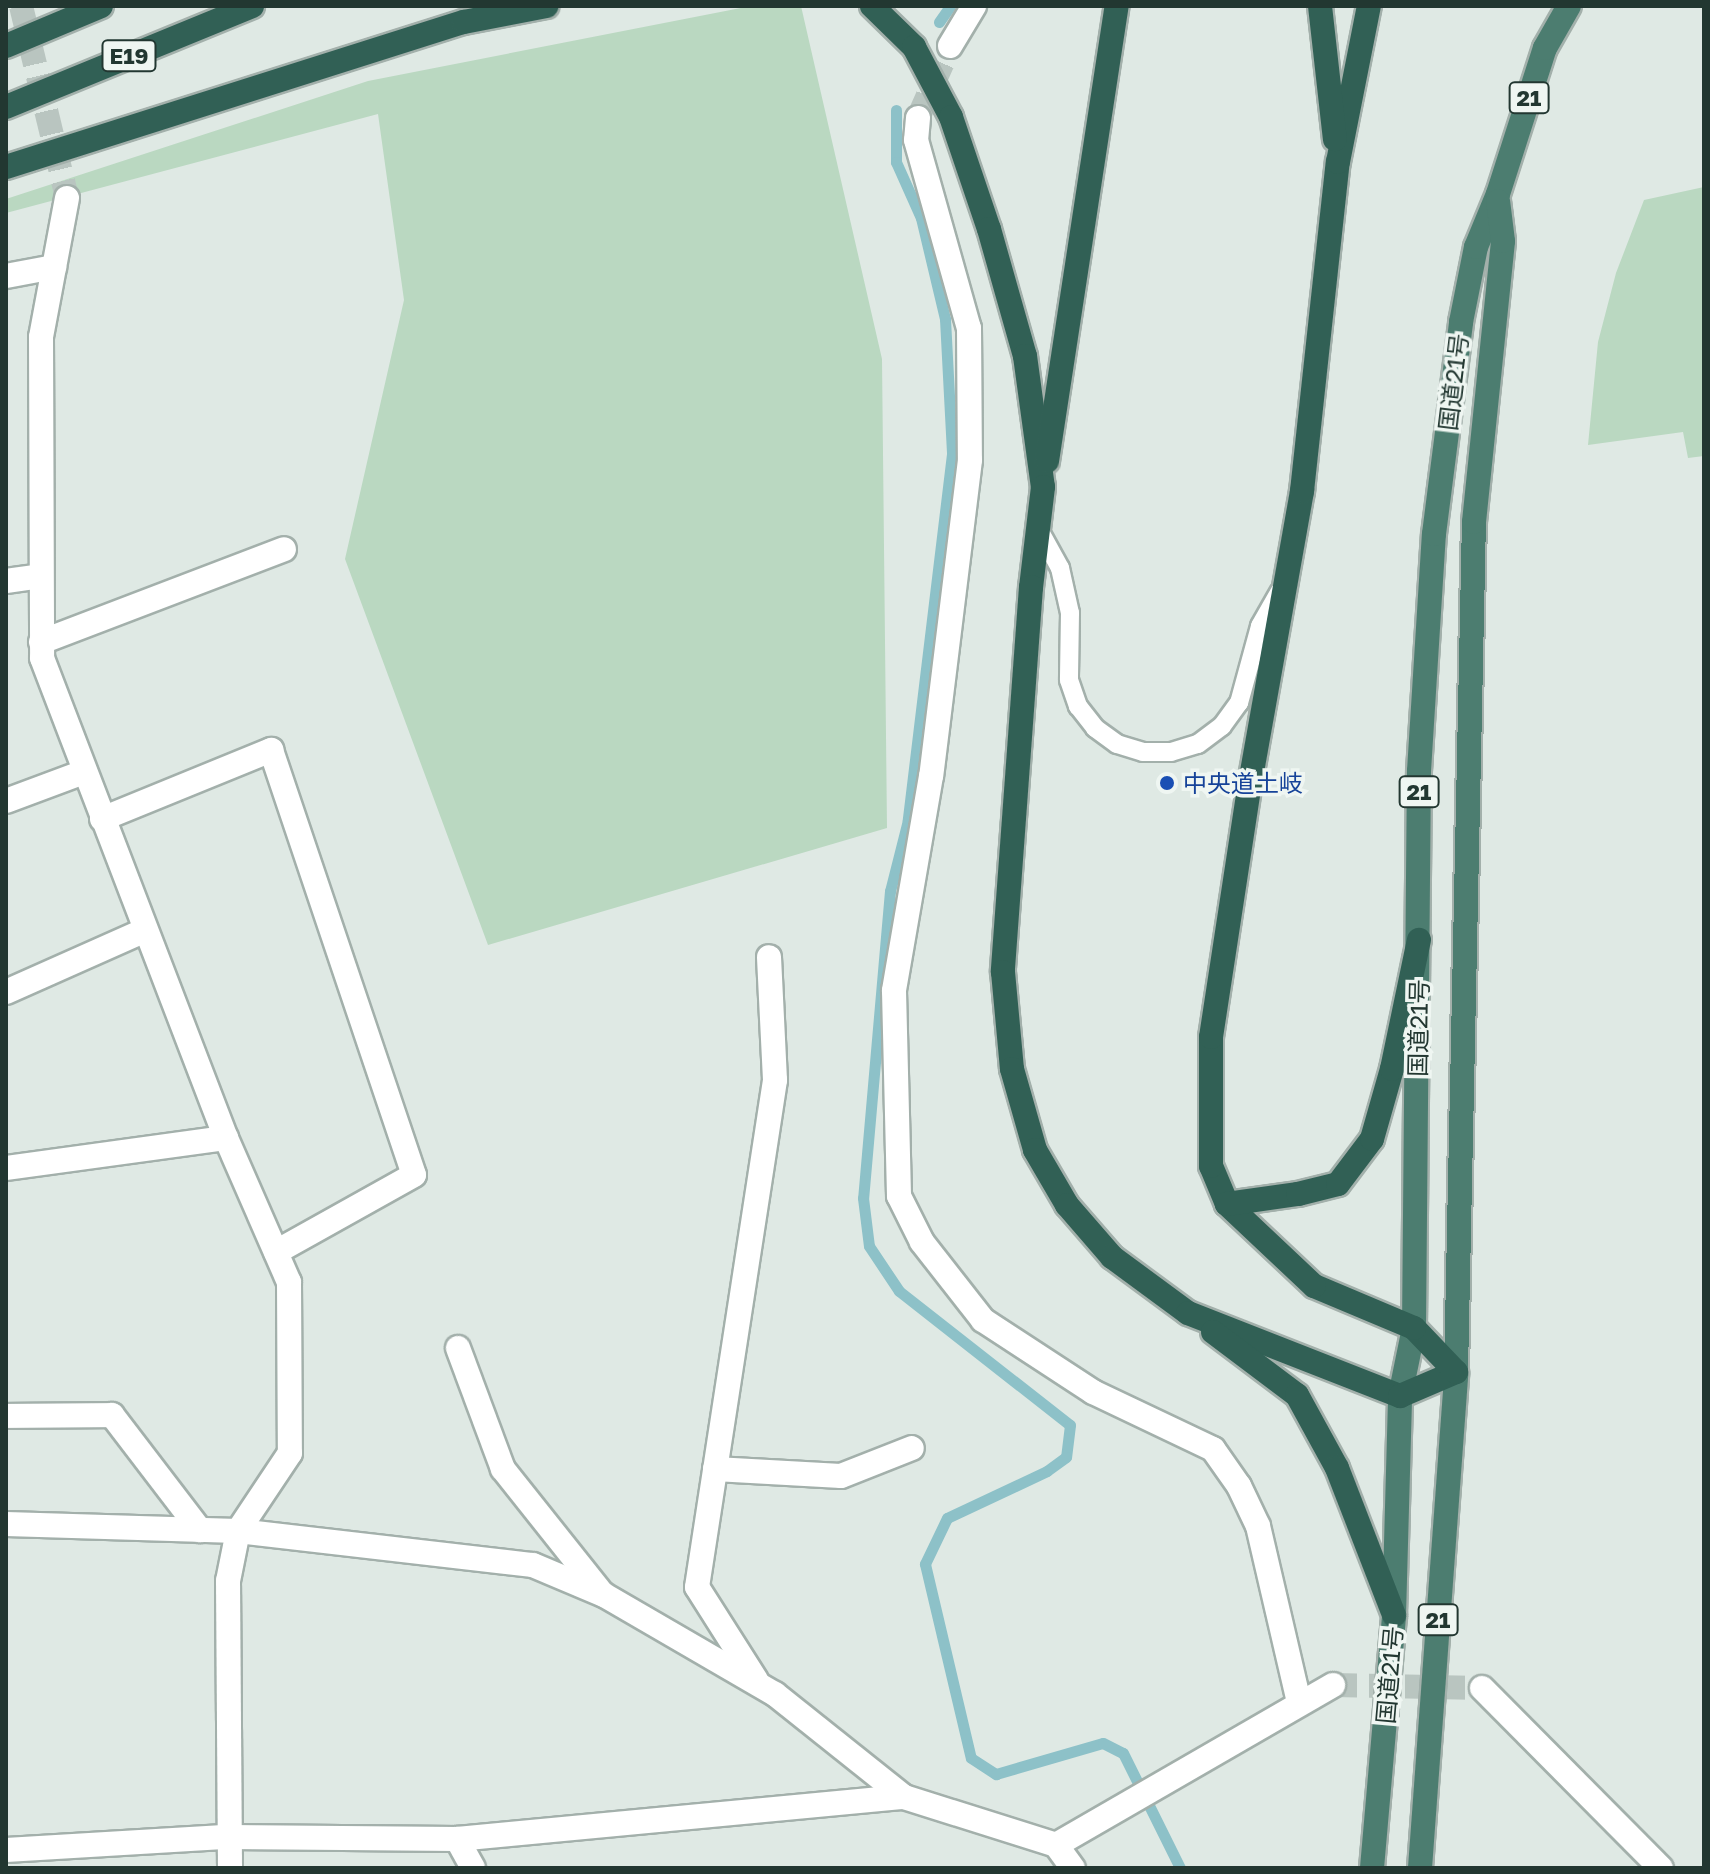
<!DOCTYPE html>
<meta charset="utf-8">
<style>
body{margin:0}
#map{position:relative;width:1710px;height:1874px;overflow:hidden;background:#dfe9e4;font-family:"Golos Text","Noto Sans JP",sans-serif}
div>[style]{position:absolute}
.green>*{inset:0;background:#bad8c1}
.stream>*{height:11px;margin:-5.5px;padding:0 5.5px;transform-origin:5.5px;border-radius:5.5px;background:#8dc1c8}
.minor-tunnel>*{height:24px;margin-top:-12px;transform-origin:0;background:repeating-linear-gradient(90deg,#b9c5c0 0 24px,transparent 0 36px)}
.roads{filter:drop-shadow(2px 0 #a3b0ab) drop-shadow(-2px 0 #a3b0ab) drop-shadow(0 2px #a3b0ab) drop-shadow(0 -2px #a3b0ab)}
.service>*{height:18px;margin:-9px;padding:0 9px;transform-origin:9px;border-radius:9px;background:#fff}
.minor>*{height:24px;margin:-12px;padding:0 12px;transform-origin:12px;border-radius:12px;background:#fff}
.trunk>*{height:24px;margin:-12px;padding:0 12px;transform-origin:12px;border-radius:12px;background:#4c7d70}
.motorway>*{height:24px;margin:-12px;padding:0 12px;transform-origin:12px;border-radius:12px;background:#316055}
.dots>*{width:22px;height:22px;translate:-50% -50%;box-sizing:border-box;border:4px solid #eff6f2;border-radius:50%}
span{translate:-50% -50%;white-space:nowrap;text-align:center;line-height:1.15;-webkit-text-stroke:7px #eff6f2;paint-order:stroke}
.shield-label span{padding:2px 6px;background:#eff6f2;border:2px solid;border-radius:6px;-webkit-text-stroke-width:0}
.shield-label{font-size:22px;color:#223731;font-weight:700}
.street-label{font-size:24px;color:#223731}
.transit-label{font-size:24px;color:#164399}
.left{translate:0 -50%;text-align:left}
.frame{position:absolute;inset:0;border:8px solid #223731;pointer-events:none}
</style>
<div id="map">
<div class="green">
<div style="clip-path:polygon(751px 6px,801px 6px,882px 359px,887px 828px,488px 945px,345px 559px,404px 300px,378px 114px,6px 213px,6px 199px,368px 81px)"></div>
<div style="clip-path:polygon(1704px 187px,1704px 456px,1688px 458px,1683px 432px,1588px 445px,1598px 342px,1616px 273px,1644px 200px)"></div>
</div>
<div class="stream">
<div style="left:939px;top:22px;width:19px;rotate:-55deg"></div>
<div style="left:896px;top:110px;width:52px;rotate:90deg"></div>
<div style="left:896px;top:162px;width:61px;rotate:65.9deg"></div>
<div style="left:921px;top:218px;width:104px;rotate:76.6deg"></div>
<div style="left:945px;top:319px;width:135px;rotate:87deg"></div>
<div style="left:952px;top:454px;width:369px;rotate:96.9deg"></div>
<div style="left:908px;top:820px;width:73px;rotate:104.2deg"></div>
<div style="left:890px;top:891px;width:308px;rotate:95deg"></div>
<div style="left:863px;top:1198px;width:48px;rotate:82.9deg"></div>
<div style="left:869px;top:1246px;width:54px;rotate:56.3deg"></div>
<div style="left:899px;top:1291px;width:217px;rotate:38.1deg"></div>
<div style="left:1070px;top:1425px;width:32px;rotate:97deg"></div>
<div style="left:1066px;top:1457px;width:24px;rotate:144deg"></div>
<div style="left:1047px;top:1471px;width:110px;rotate:154.8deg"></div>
<div style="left:947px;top:1518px;width:51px;rotate:115.6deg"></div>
<div style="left:925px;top:1564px;width:199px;rotate:76.7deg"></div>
<div style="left:971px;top:1758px;width:30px;rotate:33deg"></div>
<div style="left:996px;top:1774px;width:111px;rotate:-16.2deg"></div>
<div style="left:1103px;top:1743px;width:22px;rotate:27deg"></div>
<div style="left:1123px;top:1753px;width:128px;rotate:63.6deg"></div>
</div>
<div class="minor-tunnel">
<div style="left:21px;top:6px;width:197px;rotate:76.5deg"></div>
<div style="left:918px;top:118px;width:79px;rotate:-66deg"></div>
<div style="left:1333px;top:1685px;width:149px;rotate:1.2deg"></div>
</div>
<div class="roads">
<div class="service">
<div style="left:1038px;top:528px;width:46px;rotate:61.2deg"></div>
<div style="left:1060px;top:568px;width:46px;rotate:77.5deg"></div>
<div style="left:1070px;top:613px;width:67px;rotate:90.9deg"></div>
<div style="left:1069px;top:680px;width:28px;rotate:71deg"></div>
<div style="left:1078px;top:706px;width:28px;rotate:52deg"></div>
<div style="left:1095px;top:728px;width:27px;rotate:36deg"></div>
<div style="left:1117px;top:744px;width:27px;rotate:17deg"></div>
<div style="left:1143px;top:752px;width:28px"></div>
<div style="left:1171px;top:752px;width:28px;rotate:-17deg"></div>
<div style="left:1198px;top:744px;width:30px;rotate:-37deg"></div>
<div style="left:1222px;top:726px;width:29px;rotate:-54deg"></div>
<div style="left:1239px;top:703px;width:80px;rotate:-74.7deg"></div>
<div style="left:1260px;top:626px;width:40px;rotate:-60.3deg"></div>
</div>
<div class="minor">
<div style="left:950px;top:46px;width:47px;rotate:-59deg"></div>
<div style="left:918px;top:118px;width:22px;rotate:95deg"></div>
<div style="left:916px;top:140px;width:195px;rotate:74.3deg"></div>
<div style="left:969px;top:328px;width:132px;rotate:89.6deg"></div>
<div style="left:970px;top:460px;width:318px;rotate:97deg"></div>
<div style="left:931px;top:776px;width:218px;rotate:99.8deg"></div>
<div style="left:894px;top:991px;width:205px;rotate:88.6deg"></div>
<div style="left:899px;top:1196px;width:51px;rotate:63.4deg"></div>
<div style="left:922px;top:1242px;width:99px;rotate:52deg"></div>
<div style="left:983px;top:1320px;width:131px;rotate:33.2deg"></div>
<div style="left:1093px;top:1392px;width:133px;rotate:25.4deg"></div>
<div style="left:1213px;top:1449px;width:45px;rotate:54.9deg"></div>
<div style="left:1239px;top:1486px;width:44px;rotate:64.6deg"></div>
<div style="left:1258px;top:1526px;width:181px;rotate:76.9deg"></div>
<div style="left:67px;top:198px;width:141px;rotate:100.6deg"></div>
<div style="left:41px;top:337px;width:321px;rotate:89.8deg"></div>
<div style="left:42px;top:658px;width:514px;rotate:69.03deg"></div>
<div style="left:226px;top:1138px;width:157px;rotate:66.4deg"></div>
<div style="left:289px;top:1282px;width:171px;rotate:89.7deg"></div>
<div style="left:290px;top:1453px;width:94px;rotate:123.7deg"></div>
<div style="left:238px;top:1531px;width:51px;rotate:101.3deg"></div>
<div style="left:228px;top:1581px;width:287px;rotate:89.6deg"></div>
<div style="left:6px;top:276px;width:49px;rotate:-10.6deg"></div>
<div style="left:6px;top:581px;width:35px;rotate:-8deg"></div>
<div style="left:41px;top:642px;width:260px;rotate:-20.9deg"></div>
<div style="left:6px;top:801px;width:83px;rotate:-20.4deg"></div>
<div style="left:102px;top:819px;width:183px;rotate:-22.2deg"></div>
<div style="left:271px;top:750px;width:448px;rotate:71.4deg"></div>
<div style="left:414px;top:1175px;width:158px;rotate:150.8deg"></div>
<div style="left:6px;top:992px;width:152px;rotate:-24deg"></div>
<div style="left:6px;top:1168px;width:222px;rotate:-7.8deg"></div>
<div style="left:458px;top:1348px;width:129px;rotate:69.6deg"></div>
<div style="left:503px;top:1469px;width:156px;rotate:51.5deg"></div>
<div style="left:6px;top:1416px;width:106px;rotate:-0.5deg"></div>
<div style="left:112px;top:1415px;width:145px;rotate:52.6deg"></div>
<div style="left:715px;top:1469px;width:126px;rotate:3.2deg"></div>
<div style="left:841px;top:1476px;width:76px;rotate:-21.5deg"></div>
<div style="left:6px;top:1524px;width:232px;rotate:1.7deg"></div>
<div style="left:238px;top:1531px;width:297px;rotate:6.6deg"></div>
<div style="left:533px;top:1565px;width:77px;rotate:22.9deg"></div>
<div style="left:604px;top:1595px;width:198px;rotate:30.1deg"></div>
<div style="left:775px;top:1694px;width:165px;rotate:38.6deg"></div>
<div style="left:756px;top:1680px;width:110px;rotate:-122.4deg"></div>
<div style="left:697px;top:1587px;width:513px;rotate:-81.25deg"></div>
<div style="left:775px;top:1080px;width:123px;rotate:-92.8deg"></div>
<div style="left:1482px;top:1688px;width:254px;rotate:45.2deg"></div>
<div style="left:457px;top:1839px;width:33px;rotate:61deg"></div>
<div style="left:1056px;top:1845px;width:320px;rotate:-30deg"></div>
<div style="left:6px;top:1850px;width:222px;rotate:-3.4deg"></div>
<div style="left:228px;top:1837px;width:229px;rotate:0.5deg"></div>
<div style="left:457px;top:1839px;width:449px;rotate:-5.4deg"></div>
<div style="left:904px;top:1797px;width:159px;rotate:17.5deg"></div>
<div style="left:1056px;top:1845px;width:29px;rotate:54deg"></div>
</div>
<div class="trunk">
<div style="left:1372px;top:1868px;width:254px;rotate:-85deg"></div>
<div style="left:1394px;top:1615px;width:219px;rotate:-88.4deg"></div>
<div style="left:1400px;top:1396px;width:69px;rotate:-78.4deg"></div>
<div style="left:1414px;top:1328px;width:557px;rotate:-89.49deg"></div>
<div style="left:1419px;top:771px;width:237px;rotate:-86.4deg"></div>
<div style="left:1434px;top:534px;width:214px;rotate:-82.7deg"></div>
<div style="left:1461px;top:322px;width:76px;rotate:-78.7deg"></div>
<div style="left:1476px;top:247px;width:57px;rotate:-67.5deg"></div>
<div style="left:1498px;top:194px;width:153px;rotate:-72.2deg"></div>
<div style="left:1545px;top:48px;width:48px;rotate:-60.3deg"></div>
<div style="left:1420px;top:1868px;width:497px;rotate:-85.8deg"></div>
<div style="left:1456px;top:1372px;width:850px;rotate:-88.79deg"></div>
<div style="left:1474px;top:522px;width:282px;rotate:-84.1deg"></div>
<div style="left:1503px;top:241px;width:40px;rotate:-97.1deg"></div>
</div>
<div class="motorway">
<div style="left:872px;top:6px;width:59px;rotate:44.3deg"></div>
<div style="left:914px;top:47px;width:79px;rotate:62.1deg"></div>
<div style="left:951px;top:117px;width:118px;rotate:71.3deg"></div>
<div style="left:989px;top:229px;width:132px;rotate:74.2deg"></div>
<div style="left:1025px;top:356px;width:132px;rotate:82.2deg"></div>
<div style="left:1043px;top:487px;width:101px;rotate:96.8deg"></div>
<div style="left:1031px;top:587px;width:386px;rotate:94.2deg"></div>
<div style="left:1003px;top:972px;width:97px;rotate:84.7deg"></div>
<div style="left:1012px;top:1069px;width:84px;rotate:74.1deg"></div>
<div style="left:1035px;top:1150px;width:64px;rotate:59.8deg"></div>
<div style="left:1067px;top:1205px;width:69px;rotate:49.1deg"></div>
<div style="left:1112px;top:1257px;width:94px;rotate:36.4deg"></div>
<div style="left:1188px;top:1313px;width:228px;rotate:21.4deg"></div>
<div style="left:1400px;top:1396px;width:61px;rotate:-23.2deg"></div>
<div style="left:1456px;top:1372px;width:61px;rotate:-133.7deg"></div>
<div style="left:1414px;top:1328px;width:108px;rotate:-157.2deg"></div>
<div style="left:1314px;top:1286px;width:120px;rotate:-136.7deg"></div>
<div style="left:1227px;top:1204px;width:41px;rotate:-112.8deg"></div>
<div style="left:1211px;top:1166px;width:129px;rotate:-90deg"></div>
<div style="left:1211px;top:1037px;width:257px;rotate:-81.3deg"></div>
<div style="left:1250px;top:783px;width:297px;rotate:-79.9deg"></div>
<div style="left:1302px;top:491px;width:331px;rotate:-83.8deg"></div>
<div style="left:1338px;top:162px;width:159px;rotate:-78.8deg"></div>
<div style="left:1320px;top:6px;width:134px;rotate:83.6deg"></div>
<div style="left:6px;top:46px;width:103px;rotate:-22.8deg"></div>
<div style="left:6px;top:107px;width:266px;rotate:-22.3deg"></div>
<div style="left:6px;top:167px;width:480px;rotate:-17.6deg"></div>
<div style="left:464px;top:22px;width:84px;rotate:-11deg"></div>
<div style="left:1047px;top:461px;width:460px;rotate:-81.3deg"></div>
<div style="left:1227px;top:1204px;width:72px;rotate:-8deg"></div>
<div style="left:1298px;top:1194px;width:41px;rotate:-14deg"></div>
<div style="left:1338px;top:1184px;width:56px;rotate:-52.9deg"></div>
<div style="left:1372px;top:1139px;width:73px;rotate:-74.1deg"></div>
<div style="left:1392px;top:1069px;width:132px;rotate:-78.2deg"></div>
<div style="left:1213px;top:1332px;width:105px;rotate:36.9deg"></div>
<div style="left:1297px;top:1395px;width:83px;rotate:61.3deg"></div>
<div style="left:1337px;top:1468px;width:158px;rotate:68.8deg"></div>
</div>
</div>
<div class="dots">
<div style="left:1167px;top:783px;background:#1a4fb4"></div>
</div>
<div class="shield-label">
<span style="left:129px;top:56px">E19</span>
<span style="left:1529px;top:98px">21</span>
<span style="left:1419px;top:792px">21</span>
<span style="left:1438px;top:1620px">21</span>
</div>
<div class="street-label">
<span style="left:1453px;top:382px;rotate:-83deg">国道21号</span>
<span style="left:1418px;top:1028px;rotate:-89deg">国道21号</span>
<span style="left:1389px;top:1675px;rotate:-85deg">国道21号</span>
</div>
<div class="transit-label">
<span class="left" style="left:1183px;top:783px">中央道土岐</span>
</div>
<div class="frame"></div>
</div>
